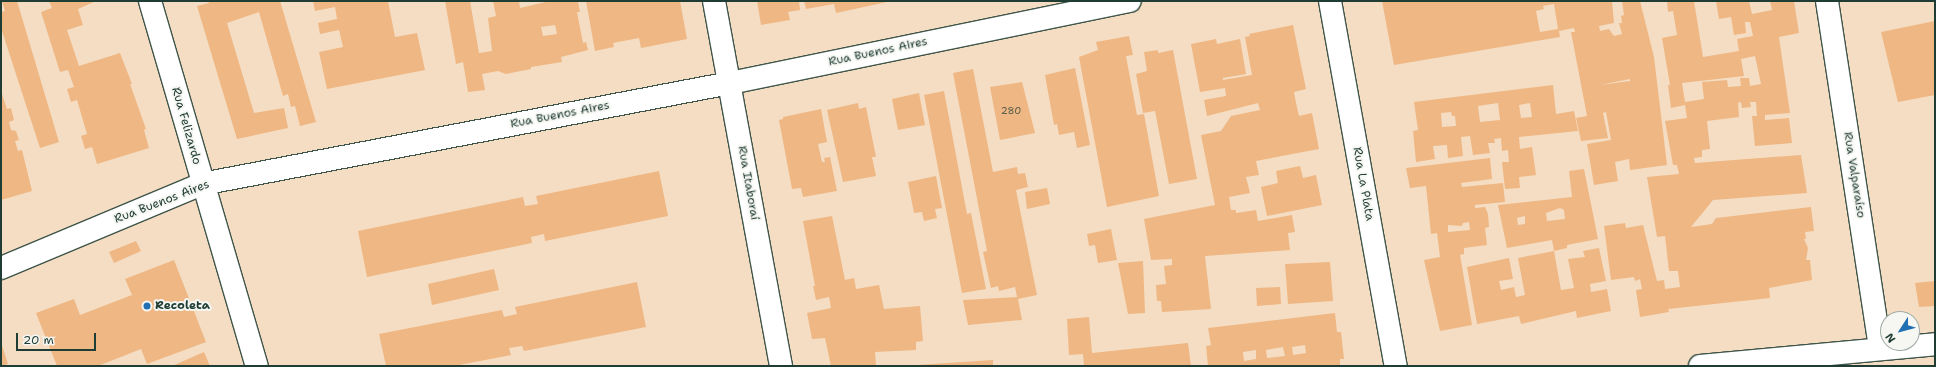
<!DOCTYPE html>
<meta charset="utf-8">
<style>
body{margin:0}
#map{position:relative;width:1936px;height:367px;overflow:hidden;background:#f4ddc2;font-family:"Shantell Sans",sans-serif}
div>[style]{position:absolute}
.building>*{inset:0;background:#efb784}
.roads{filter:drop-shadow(1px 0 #3f5549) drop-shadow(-1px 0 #3f5549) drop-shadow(0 1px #3f5549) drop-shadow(0 -1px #3f5549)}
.minor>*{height:22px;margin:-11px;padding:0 11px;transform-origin:11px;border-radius:11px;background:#fff}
.tertiary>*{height:22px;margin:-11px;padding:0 11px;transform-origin:11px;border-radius:11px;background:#fff}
.dots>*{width:11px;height:11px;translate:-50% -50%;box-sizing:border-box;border:2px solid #f6f6f2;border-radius:50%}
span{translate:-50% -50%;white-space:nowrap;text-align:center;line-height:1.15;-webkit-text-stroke:4px #f6f6f2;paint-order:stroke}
.number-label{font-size:10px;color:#535c48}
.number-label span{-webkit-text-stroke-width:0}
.street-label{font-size:12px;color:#1f3d34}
.poi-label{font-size:12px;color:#1f3d34;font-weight:700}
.left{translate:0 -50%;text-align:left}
.frame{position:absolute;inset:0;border:2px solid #1f3d34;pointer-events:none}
.north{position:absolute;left:1880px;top:311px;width:40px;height:40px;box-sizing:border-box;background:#f6f6f2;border:1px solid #a0aca6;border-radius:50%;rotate:234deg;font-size:11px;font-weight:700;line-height:16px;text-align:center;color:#1f3d34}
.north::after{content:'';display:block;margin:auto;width:14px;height:18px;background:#1f6fb2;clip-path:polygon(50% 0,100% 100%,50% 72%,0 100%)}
.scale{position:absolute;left:16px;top:333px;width:80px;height:18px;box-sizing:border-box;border:2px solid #1f3d34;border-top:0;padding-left:5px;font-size:12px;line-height:14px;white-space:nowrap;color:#1f3d34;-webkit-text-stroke:3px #f6f6f2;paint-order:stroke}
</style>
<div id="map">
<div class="building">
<div style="clip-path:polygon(2px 1px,17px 1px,59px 142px,40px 148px,1px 28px,1px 12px,5px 11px)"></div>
<div style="clip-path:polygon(49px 1px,96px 1px,78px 9px,83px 25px,67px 30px,79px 66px,120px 53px,132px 84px,130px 84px,146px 129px,144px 130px,149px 148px,97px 164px,92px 147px,85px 149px,81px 136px,87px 134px,77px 100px,71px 102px,67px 89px,74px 87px,68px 70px,60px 72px,41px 12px,52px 8px)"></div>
<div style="clip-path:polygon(208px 1px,280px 1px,316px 122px,300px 126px,295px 106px,291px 107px,288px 94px,283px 96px,259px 12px,227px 23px,254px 113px,284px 108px,288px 128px,237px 139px,197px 6px,209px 3px)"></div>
<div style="clip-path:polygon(313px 1px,388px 1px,395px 37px,417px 33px,425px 70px,327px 89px,319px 52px,343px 47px,339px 30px,320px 34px,318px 23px,337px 19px,335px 7px,315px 11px)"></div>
<div style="clip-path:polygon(evenodd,445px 1px,470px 1px,479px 53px,492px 51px,488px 18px,496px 16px,493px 1px,519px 1px,520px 8px,550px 1px,578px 1px,580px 12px,577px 12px,583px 43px,586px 42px,588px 50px,561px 57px,562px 62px,531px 67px,531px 69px,506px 74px,498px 71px,482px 74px,485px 90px,468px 92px,463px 62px,456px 64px,445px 1px,555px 25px,557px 34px,543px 36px,541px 27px,555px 25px)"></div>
<div style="clip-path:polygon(586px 1px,680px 1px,687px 39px,641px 48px,639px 38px,613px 43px,614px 47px,595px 51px)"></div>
<div style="clip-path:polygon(757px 1px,799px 1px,800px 10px,788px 12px,790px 20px,761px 25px)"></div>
<div style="clip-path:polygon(804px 1px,887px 1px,887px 2px,836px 13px,834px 4px,806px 9px)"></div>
<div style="clip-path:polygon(evenodd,1382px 1px,1612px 1px,1614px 23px,1599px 26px,1600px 31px,1609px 29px,1614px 36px,1622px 34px,1619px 23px,1622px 23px,1621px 16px,1624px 15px,1622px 1px,1640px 1px,1654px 57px,1667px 165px,1630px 170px,1629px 159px,1615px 162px,1618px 181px,1594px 185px,1587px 144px,1611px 140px,1606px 112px,1603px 113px,1608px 138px,1581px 141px,1576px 118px,1587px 116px,1571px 32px,1575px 32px,1574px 28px,1559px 31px,1560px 37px,1394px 65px,1382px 1px,1554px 4px,1558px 29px,1540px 32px,1536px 11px,1544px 9px,1543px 6px,1554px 4px,1382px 1px,1630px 79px,1630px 81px,1600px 85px,1630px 79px)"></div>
<div style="clip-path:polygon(evenodd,1667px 1px,1694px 1px,1703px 57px,1739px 51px,1737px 39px,1753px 36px,1750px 22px,1745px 22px,1746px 33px,1734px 35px,1731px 17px,1719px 19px,1716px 1px,1749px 1px,1752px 14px,1772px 10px,1770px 1px,1794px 1px,1799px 33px,1779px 37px,1790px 113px,1765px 115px,1765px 120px,1789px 118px,1792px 143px,1755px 146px,1752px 116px,1757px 116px,1756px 102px,1750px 102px,1751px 107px,1742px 108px,1741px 102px,1738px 103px,1739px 117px,1707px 121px,1710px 149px,1702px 150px,1702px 157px,1694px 158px,1695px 163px,1801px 155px,1807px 193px,1713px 200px,1691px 227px,1712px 224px,1716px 218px,1811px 207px,1814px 231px,1805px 232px,1806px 239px,1804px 239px,1808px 248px,1806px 260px,1810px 260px,1812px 280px,1769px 288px,1770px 298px,1668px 309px,1669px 312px,1640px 317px,1636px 290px,1642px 289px,1640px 279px,1635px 281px,1634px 277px,1611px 280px,1604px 226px,1625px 223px,1626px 228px,1643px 225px,1657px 281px,1664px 280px,1665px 289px,1680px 287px,1678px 271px,1669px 271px,1665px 236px,1657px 237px,1647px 177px,1679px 174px,1677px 165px,1673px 165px,1665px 121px,1687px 118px,1685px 105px,1671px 108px,1668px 85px,1670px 85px,1662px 38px,1677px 35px,1673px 11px,1668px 12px,1667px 1px,1755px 56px,1761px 84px,1750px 86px,1749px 78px,1740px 78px,1741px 86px,1728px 87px,1727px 80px,1702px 82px,1704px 99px,1685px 102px,1682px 83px,1744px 76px,1741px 59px,1755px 56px)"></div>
<div style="clip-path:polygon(1935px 21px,1935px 95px,1898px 102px,1881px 32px)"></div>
<div style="clip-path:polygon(1293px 25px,1306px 89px,1294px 92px,1296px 103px,1299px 116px,1312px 113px,1319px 149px,1256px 161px,1259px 175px,1246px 177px,1250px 193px,1229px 197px,1231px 210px,1236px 210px,1236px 213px,1256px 210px,1258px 221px,1292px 215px,1295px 232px,1288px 233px,1290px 250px,1205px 256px,1211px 309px,1162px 312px,1161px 301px,1157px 301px,1156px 285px,1166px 284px,1164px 266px,1172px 265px,1172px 259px,1151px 260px,1144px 219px,1215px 205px,1201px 135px,1221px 131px,1231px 116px,1260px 110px,1258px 103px,1207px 116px,1204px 100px,1226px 96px,1225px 88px,1200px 92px,1191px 44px,1216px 39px,1217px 44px,1240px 39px,1246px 74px,1223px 78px,1223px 80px,1252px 75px,1245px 37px,1250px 36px,1249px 34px)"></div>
<div style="clip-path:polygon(1129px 36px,1133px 55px,1126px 56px,1137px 115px,1144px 114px,1159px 196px,1107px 207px,1079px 57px,1098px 50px,1096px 42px)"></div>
<div style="clip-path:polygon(1158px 50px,1158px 53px,1173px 50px,1197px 179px,1169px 184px,1155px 111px,1143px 113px,1136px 74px,1147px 71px,1144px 52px)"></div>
<div style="clip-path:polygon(1075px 68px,1090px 145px,1077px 148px,1074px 132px,1059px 135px,1057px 124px,1054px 125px,1045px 75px)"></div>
<div style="clip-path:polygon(973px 69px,993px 172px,1017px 167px,1018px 174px,1025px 173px,1028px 187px,1016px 190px,1037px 295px,1018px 299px,1022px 320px,968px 325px,963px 300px,1017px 297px,1015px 287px,999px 291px,998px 286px,991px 288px,983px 252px,987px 251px,953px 73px)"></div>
<div style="clip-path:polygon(1022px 82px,1035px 133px,1000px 140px,990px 87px)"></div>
<div style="clip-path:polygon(evenodd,1553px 85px,1556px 114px,1574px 111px,1578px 131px,1519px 137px,1520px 149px,1532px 147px,1536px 175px,1519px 177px,1520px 188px,1505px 189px,1502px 162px,1509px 162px,1508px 150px,1502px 151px,1501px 138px,1494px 139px,1495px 143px,1488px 143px,1490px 153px,1473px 155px,1470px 136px,1461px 137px,1463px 156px,1448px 158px,1447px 145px,1433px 146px,1435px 159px,1416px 162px,1413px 131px,1418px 130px,1414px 102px,1553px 85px,1498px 103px,1500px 120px,1480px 122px,1478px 106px,1498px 103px,1553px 85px,1530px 103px,1532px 117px,1521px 118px,1519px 105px,1530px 103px,1553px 85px,1451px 112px,1452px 116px,1455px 116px,1456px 126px,1442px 127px,1441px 113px,1451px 112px)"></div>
<div style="clip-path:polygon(1px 91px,7px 109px,11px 108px,14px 120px,9px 122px,11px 130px,16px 131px,19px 140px,15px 141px,18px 151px,22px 150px,32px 191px,1px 200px)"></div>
<div style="clip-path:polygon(944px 91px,967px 214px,971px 213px,986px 289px,962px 293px,924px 95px)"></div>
<div style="clip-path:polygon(919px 93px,925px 125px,898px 130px,892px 99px)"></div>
<div style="clip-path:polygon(858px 103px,859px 109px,866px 107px,876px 157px,872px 157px,876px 176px,843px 182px,827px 110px)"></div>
<div style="clip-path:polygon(821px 109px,827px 142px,818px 144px,822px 162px,825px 162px,824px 158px,830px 157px,837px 191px,803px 197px,801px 188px,792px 189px,779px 120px,783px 119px,783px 117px)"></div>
<div style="clip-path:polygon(evenodd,1490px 158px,1492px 179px,1461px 183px,1462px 187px,1503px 183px,1505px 202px,1475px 205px,1475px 208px,1485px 207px,1488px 214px,1489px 227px,1485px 228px,1487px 245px,1464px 248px,1464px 254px,1460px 255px,1472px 325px,1440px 331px,1424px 260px,1440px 257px,1437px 233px,1431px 234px,1426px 186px,1410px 188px,1406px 168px,1490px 158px,1469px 222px,1470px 230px,1448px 232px,1448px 225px,1462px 226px,1463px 223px,1469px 222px)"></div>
<div style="clip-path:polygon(1300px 166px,1303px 178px,1316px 175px,1322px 205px,1267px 216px,1261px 187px,1278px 183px,1276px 171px)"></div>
<div style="clip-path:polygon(evenodd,1584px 169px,1598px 239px,1567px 245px,1567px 248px,1554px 251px,1561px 290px,1574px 288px,1568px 259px,1585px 257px,1583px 251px,1599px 248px,1606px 281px,1590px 284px,1591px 292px,1607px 289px,1611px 311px,1577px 318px,1576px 311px,1521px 324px,1519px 316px,1477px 324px,1467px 267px,1509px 258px,1513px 279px,1499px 281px,1501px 290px,1514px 287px,1516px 297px,1525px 295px,1518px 258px,1554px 251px,1552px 240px,1507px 248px,1498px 205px,1572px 197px,1569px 171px,1584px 169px,1560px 208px,1564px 210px,1565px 219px,1547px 221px,1546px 213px,1560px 208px,1584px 169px,1525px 216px,1525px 224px,1518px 225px,1517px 218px,1525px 216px)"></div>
<div style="clip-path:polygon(659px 171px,668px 216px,545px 241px,544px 234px,531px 237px,532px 243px,367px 277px,358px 231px,523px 197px,525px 206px,538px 204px,536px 196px)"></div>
<div style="clip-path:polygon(936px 176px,942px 208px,935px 209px,937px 218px,924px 221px,922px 212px,914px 213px,908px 182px)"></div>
<div style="clip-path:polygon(1047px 188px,1050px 204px,1027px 209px,1025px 192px)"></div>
<div style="clip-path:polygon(832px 216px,845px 280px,854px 278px,856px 289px,879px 285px,884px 309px,920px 306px,923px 341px,916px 342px,916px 350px,875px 352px,876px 366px,831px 366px,825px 338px,812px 339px,807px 313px,831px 308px,829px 297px,816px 300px,813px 286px,815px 286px,803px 221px)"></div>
<div style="clip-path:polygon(1111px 229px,1117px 260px,1098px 263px,1095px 245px,1089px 246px,1087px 234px)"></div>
<div style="clip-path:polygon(136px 241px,141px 251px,114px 263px,109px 252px)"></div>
<div style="clip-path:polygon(174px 260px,206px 342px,147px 364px,141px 349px,98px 366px,57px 366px,36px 313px,74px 299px,80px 315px,132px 295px,125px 279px)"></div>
<div style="clip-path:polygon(1143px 261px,1145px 313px,1128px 314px,1118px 263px)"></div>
<div style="clip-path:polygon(1330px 262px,1333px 301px,1288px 304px,1285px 264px)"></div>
<div style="clip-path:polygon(494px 269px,499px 290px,432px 305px,428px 284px)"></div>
<div style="clip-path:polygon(1935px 281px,1935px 306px,1919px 307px,1915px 283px)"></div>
<div style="clip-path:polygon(637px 282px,646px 327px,524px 351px,522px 346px,509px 348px,511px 355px,454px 366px,386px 366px,379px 334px,502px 310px,504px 317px,517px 314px,515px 307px)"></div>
<div style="clip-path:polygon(1280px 287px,1281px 304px,1257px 306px,1256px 288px)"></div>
<div style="clip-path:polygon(evenodd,1335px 313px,1337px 332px,1341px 332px,1344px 359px,1340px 359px,1340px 366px,1208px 366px,1206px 346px,1211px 345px,1208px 328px,1335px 313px,1305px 345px,1306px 353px,1293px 355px,1292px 347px,1305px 345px,1335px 313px,1283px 347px,1285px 356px,1267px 358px,1266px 350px,1283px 347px,1335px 313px,1256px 350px,1256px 359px,1244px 361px,1243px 352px,1256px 350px)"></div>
<div style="clip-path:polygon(1089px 317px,1092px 353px,1188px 343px,1191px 366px,1084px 366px,1083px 354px,1069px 355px,1067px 319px)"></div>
<div style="clip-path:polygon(1px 342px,8px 364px,1px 366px)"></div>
<div style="clip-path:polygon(204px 352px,210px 366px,172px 366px)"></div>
<div style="clip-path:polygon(993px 360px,993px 366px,918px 366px,917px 365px)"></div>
</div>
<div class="roads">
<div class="minor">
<div style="left:150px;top:1px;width:380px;rotate:73.7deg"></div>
<div style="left:714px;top:1px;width:371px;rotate:79.6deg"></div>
<div style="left:1827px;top:1px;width:351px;rotate:81.3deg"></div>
<div style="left:1px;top:268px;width:218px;rotate:-22.7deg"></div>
<div style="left:202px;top:184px;width:538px;rotate:-10.83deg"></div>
<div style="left:730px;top:83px;width:408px;rotate:-11.6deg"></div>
<div style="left:1700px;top:366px;width:236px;rotate:-5.3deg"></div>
</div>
<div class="tertiary">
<div style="left:1330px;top:1px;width:371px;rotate:79.8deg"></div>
</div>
</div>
<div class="dots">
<div style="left:147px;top:306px;background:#1f6fb2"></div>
</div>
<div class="number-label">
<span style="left:1011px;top:111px">280</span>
</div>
<div class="street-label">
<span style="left:878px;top:52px;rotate:-12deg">Rua Buenos Aires</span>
<span style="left:560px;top:115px;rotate:-11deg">Rua Buenos Aires</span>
<span style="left:186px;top:126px;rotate:74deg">Rua Felizardo</span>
<span style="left:1854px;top:175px;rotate:81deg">Rua Valparaíso</span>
<span style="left:748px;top:183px;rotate:80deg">Rua Itaboraí</span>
<span style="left:1363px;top:184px;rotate:80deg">Rua La Plata</span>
<span style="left:162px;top:202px;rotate:-21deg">Rua Buenos Aires</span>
</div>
<div class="poi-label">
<span class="left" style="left:155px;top:306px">Recoleta</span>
</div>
<div class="frame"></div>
<div class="north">N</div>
<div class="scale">20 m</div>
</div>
